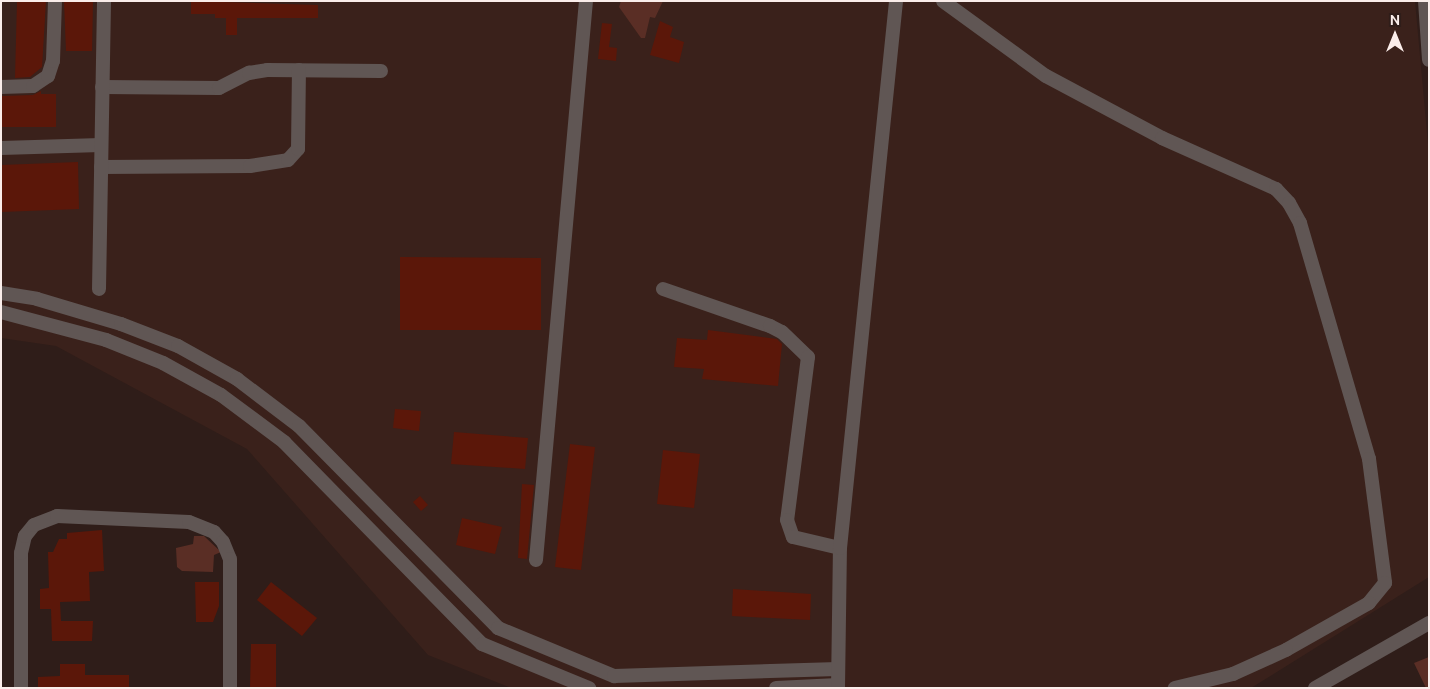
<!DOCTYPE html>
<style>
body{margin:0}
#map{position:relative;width:1430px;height:689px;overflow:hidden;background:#2f1d19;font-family:Ubuntu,sans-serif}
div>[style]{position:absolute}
.built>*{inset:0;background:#3a211b}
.green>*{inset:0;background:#5a2e25}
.building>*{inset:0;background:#5b1709}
.minor>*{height:14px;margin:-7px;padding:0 7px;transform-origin:7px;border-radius:7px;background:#605654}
span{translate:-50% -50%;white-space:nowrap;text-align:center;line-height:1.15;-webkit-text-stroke:4px #2f1d19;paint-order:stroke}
.frame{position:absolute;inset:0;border:2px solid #faedea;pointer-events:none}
.north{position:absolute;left:1370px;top:10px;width:50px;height:50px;-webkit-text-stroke:4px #2f1d19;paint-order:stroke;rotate:0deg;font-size:14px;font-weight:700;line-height:20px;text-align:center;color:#faedea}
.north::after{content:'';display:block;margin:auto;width:18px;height:22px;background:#faedea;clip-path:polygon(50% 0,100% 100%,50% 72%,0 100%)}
</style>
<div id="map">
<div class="built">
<div style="clip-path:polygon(1px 1px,1415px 1px,1429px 155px,1429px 577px,1251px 688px,511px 688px,428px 655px,247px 449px,56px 346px,1px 338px)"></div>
</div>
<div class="green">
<div style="clip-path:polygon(621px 1px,663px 1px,655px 18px,650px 17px,645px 38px,641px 38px,619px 7px)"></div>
<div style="clip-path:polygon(194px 536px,204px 536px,221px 552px,214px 555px,213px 572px,182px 571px,177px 567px,176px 548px,193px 544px)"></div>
<div style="clip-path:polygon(1429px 657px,1429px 688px,1426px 688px,1414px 663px)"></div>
</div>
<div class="building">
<div style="clip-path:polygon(17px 1px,46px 1px,42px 67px,30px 77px,15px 78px)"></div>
<div style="clip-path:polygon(64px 1px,93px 1px,92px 51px,66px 51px)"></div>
<div style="clip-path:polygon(191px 1px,318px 5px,318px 18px,237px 18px,237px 35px,226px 35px,226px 18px,215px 18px,215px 14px,191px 14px)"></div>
<div style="clip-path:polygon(660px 21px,673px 27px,670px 37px,684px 42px,679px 63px,650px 55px)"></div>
<div style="clip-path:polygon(602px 23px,612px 24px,609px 47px,617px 48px,616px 61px,598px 59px)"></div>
<div style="clip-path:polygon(41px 91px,41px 94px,56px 94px,56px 127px,2px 127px,2px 96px,33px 95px)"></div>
<div style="clip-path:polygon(78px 162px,79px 209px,1px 212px,1px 165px)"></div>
<div style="clip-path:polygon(400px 257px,541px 258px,541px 330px,400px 330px)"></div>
<div style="clip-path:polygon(708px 330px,777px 339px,782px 344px,778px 386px,702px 379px,704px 369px,674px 367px,677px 338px,707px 340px)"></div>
<div style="clip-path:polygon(395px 409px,421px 411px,419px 431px,393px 428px)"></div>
<div style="clip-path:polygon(454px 432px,528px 438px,525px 469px,451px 464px)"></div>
<div style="clip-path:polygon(570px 444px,595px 447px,581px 570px,555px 567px)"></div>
<div style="clip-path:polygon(663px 450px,700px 454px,694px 508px,657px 504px)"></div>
<div style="clip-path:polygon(522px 484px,534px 485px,527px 559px,518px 558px)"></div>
<div style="clip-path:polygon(420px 496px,428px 505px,421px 511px,413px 502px)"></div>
<div style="clip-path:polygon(462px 518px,502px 527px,495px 554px,456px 545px)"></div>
<div style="clip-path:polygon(102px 530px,104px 571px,89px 572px,90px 601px,60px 602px,61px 621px,93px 621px,92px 641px,52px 641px,51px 609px,40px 609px,40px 589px,49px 588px,48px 552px,53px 552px,59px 539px,67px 539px,67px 533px)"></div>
<div style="clip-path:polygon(195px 582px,219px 582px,219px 606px,213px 622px,196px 622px)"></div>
<div style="clip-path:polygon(271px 582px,317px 618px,302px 636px,257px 600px)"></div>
<div style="clip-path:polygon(733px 589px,811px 594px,810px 620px,732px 616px)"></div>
<div style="clip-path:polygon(251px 644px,276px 644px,276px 688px,250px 688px)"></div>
<div style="clip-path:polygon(60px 664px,85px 664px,85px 675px,129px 675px,129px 688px,38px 688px,38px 677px,60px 676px)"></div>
</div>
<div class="minor">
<div style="left:943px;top:1px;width:127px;rotate:36.1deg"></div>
<div style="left:1046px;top:76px;width:132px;rotate:28.1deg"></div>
<div style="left:1162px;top:138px;width:125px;rotate:24.1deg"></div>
<div style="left:1276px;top:189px;width:19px;rotate:47deg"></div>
<div style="left:1289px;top:203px;width:23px;rotate:61deg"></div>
<div style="left:1300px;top:223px;width:246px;rotate:73.7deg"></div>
<div style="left:1369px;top:459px;width:125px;rotate:82.6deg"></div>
<div style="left:1385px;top:583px;width:26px;rotate:129deg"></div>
<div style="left:1369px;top:603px;width:95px;rotate:150.5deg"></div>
<div style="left:1286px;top:650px;width:58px;rotate:155.6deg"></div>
<div style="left:1233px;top:674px;width:60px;rotate:166.4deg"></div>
<div style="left:1425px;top:1px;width:59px;rotate:86.1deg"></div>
<div style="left:1px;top:87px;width:32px;rotate:-2deg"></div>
<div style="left:33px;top:86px;width:18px;rotate:-34deg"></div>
<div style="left:48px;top:76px;width:16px;rotate:-72deg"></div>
<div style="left:53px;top:61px;width:60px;rotate:-88.1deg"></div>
<div style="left:102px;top:87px;width:117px;rotate:0.5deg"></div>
<div style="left:219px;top:88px;width:34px;rotate:-27deg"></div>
<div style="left:249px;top:73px;width:18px;rotate:-9deg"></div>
<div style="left:267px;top:70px;width:114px;rotate:0.5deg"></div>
<div style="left:1px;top:148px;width:100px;rotate:-1.7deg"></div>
<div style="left:101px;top:167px;width:149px;rotate:-0.4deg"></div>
<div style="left:250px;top:166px;width:38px;rotate:-9deg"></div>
<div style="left:288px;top:160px;width:15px;rotate:-48deg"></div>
<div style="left:298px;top:149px;width:79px;rotate:-89.3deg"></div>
<div style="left:99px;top:289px;width:288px;rotate:-89deg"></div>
<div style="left:663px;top:289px;width:113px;rotate:19.1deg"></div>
<div style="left:770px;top:326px;width:13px;rotate:27deg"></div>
<div style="left:782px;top:332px;width:36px;rotate:44deg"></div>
<div style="left:808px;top:357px;width:164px;rotate:97.3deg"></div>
<div style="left:787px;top:520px;width:18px;rotate:71deg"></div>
<div style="left:793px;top:537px;width:48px;rotate:13.2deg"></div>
<div style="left:1px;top:293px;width:36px;rotate:9deg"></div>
<div style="left:37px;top:299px;width:88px;rotate:16.6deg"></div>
<div style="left:121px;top:324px;width:61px;rotate:21.1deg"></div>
<div style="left:178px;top:346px;width:68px;rotate:29.2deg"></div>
<div style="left:237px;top:379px;width:78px;rotate:37.2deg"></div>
<div style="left:299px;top:426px;width:284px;rotate:45.4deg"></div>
<div style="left:498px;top:628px;width:126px;rotate:22.5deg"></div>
<div style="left:614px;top:676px;width:224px;rotate:-1.8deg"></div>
<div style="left:1px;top:312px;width:109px;rotate:14.9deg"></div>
<div style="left:106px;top:340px;width:61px;rotate:22deg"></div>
<div style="left:163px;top:363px;width:66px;rotate:28.9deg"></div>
<div style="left:221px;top:395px;width:79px;rotate:36.7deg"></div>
<div style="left:284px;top:442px;width:283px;rotate:45.6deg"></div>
<div style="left:482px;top:644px;width:116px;rotate:22.4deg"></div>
<div style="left:536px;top:560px;width:561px;rotate:-84.89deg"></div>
<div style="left:21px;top:688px;width:135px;rotate:-90deg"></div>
<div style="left:21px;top:553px;width:17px;rotate:-77deg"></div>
<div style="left:25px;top:536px;width:14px;rotate:-51deg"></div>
<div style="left:34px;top:525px;width:25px;rotate:-21deg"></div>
<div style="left:57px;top:516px;width:132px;rotate:2.6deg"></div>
<div style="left:189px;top:522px;width:27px;rotate:22deg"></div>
<div style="left:214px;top:532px;width:13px;rotate:48deg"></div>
<div style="left:223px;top:542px;width:18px;rotate:68deg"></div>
<div style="left:230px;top:559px;width:129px;rotate:90deg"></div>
<div style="left:776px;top:688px;width:62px;rotate:-2.8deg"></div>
<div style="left:838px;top:688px;width:140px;rotate:-89.2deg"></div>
<div style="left:840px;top:548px;width:550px;rotate:-84.15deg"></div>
<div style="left:1315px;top:688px;width:131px;rotate:-29.7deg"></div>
</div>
<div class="frame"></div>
<div class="north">N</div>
</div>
